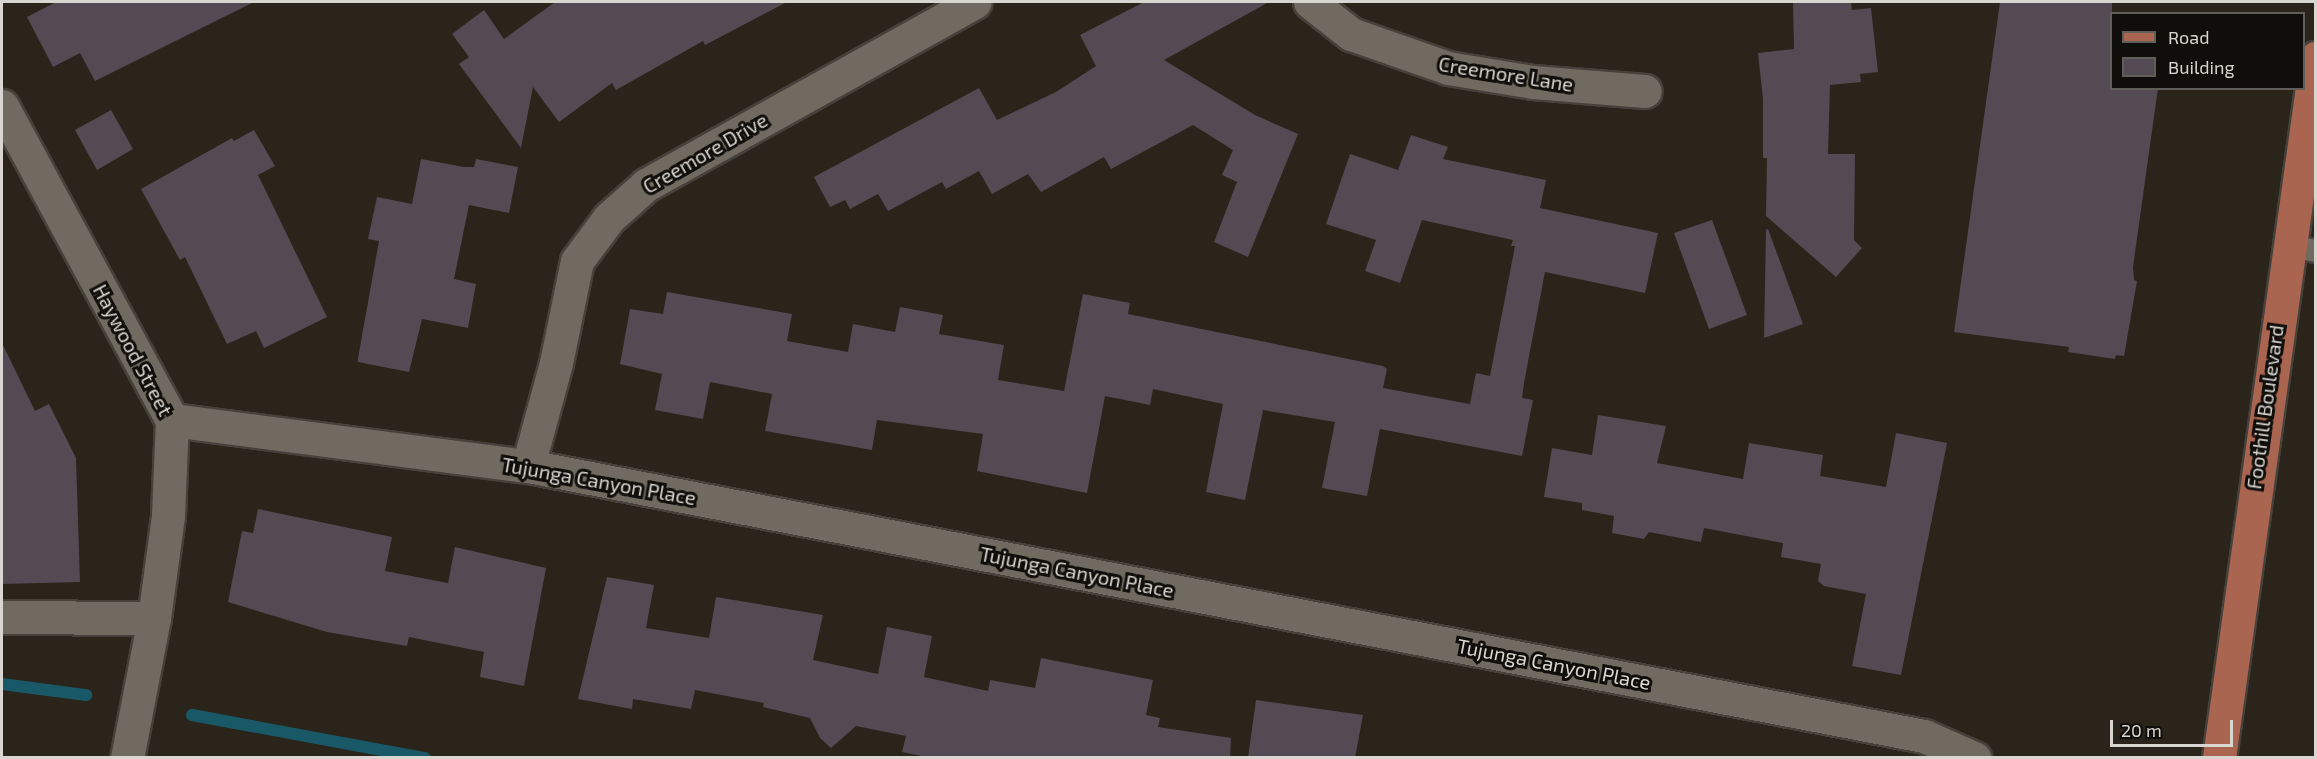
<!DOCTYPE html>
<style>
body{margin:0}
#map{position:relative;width:2317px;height:759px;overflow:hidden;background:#2a241b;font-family:"Exo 2",sans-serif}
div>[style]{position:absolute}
.stream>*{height:12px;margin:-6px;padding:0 6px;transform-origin:6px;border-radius:6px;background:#195967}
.building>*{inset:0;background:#534a53}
.roads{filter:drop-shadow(2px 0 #46413b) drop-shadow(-2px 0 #46413b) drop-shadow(0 2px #46413b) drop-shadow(0 -2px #46413b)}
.lane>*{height:22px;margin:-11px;padding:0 11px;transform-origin:11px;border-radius:11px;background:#716a60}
.street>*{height:33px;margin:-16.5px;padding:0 16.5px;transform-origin:16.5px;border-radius:16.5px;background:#716a60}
.primary>*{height:33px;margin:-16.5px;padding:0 16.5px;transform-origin:16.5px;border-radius:16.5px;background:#aa6551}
span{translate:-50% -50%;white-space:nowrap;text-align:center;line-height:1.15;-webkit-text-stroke:6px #100e0a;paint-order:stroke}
.street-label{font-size:20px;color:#d9d5d0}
.frame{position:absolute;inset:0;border:3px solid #d9d5d0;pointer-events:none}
.legend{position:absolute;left:2110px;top:12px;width:195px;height:78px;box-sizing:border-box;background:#100e0a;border:2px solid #605e59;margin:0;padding:8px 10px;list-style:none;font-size:18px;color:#d9d5d0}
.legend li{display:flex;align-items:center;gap:12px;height:30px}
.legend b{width:30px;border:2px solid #605e59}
.scale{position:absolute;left:2110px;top:720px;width:123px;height:27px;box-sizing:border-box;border:3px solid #d9d5d0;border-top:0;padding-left:8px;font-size:18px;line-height:21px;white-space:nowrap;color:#d9d5d0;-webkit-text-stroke:4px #100e0a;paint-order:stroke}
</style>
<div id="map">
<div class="stream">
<div style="left:2px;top:684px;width:85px;rotate:7.5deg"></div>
<div style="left:192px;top:715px;width:237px;rotate:10.5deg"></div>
</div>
<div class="building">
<div style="clip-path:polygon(56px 2px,254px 2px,95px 81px,80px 53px,53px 67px,27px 17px)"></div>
<div style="clip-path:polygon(555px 2px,787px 2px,705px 45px,703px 41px,616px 90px,612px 83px,559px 122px,533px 87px,521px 148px,459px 64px,469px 57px,452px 34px,484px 10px,504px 39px)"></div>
<div style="clip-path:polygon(1144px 2px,1269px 2px,1164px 60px,1255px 115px,1298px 134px,1248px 257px,1214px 242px,1237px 182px,1222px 175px,1233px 150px,1193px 125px,1111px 169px,1104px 157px,1041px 192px,1028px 174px,992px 194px,979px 171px,946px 189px,942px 182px,888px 211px,878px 194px,850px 209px,845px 200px,830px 207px,814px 177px,979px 88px,997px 120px,1056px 92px,1096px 66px,1080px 35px)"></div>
<div style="clip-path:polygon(1793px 2px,1851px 2px,1852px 10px,1871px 8px,1878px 72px,1860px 74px,1861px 82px,1830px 85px,1828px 154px,1855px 154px,1854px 240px,1862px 248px,1836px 277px,1766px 216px,1767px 158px,1763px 158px,1763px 99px,1758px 53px,1794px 49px)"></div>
<div style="clip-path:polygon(2000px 2px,2112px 2px,2112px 88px,2158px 88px,2133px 267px,2134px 280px,2137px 281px,2124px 356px,2116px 355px,2115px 359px,2068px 352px,2069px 347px,1954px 332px)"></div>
<div style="clip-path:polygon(111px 110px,133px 149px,97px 170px,75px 130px)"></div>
<div style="clip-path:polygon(254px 130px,275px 166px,258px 175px,327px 317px,264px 348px,256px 331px,227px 344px,185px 257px,180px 260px,141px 189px,232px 138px,234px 141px)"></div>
<div style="clip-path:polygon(1411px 135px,1448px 147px,1443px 159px,1546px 180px,1540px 208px,1658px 233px,1645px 293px,1545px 272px,1524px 383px,1522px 398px,1533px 400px,1522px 456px,1380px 429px,1367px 496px,1322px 488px,1335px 422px,1263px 410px,1245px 500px,1206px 492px,1223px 404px,1153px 389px,1150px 405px,1105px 396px,1087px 493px,977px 471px,983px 434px,877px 420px,872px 450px,765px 431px,772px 394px,710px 382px,703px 419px,655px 410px,662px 374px,620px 364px,630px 309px,663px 314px,667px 292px,792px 314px,787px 341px,848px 352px,853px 324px,895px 332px,900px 307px,943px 315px,939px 334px,1004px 345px,998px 380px,1064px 391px,1083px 294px,1130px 303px,1128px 314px,1383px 366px,1387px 369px,1383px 388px,1470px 404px,1476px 373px,1490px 376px,1515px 246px,1511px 246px,1513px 240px,1422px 220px,1400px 283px,1365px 271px,1376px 240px,1326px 224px,1350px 154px,1398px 170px)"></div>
<div style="clip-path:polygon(421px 159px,464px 167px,474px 167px,476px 159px,518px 167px,509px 213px,469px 205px,454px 279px,476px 284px,468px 328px,422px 319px,409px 372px,358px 362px,358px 358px,379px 241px,368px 239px,377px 197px,412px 204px)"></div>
<div style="clip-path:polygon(1712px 220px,1747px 315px,1709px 329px,1674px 233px)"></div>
<div style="clip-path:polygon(1768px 229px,1803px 324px,1764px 338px,1766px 230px)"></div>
<div style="clip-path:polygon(2px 343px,35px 411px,49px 404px,76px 458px,80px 582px,2px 584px)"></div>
<div style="clip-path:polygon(1598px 415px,1666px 426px,1657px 463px,1743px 479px,1749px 443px,1823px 455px,1820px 476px,1886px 487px,1896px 433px,1947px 443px,1901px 675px,1852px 666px,1866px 594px,1824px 586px,1818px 581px,1821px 564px,1781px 557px,1783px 543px,1704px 528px,1701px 542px,1649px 532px,1644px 539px,1612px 533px,1614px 516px,1582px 510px,1582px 503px,1544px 497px,1552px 448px,1592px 455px)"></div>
<div style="clip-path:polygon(258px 509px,392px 537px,385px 571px,448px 583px,455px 547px,546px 568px,524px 686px,480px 677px,484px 652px,409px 637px,407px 646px,327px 632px,228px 602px,242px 531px,253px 533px)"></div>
<div style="clip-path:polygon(607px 577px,654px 585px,646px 628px,709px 638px,716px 597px,823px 615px,813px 660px,878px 674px,887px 627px,932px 636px,924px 677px,988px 691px,990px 680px,1035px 688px,1041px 658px,1153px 680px,1146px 715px,1160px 718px,1158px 727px,1231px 738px,1230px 758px,931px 758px,902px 752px,906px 736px,856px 726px,831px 748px,820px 738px,810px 718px,763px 707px,764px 703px,695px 690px,691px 709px,633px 699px,632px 709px,578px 699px)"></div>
<div style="clip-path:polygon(1256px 700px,1363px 715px,1355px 758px,1248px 758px)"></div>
</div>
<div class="roads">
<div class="lane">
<div style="left:2288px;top:246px;width:28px;rotate:10deg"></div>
</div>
<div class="street">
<div style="left:1310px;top:2px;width:52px;rotate:38deg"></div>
<div style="left:1351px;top:34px;width:103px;rotate:19.3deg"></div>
<div style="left:1448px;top:68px;width:86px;rotate:9.4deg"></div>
<div style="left:1533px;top:82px;width:112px;rotate:4.6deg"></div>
<div style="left:2px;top:106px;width:357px;rotate:61.6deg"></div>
<div style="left:172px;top:420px;width:96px;rotate:92.4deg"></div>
<div style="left:168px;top:516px;width:103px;rotate:97.8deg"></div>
<div style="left:154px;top:618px;width:143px;rotate:100.9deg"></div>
<div style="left:172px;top:420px;width:359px;rotate:7.4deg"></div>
<div style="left:528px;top:466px;width:1422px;rotate:10.95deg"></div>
<div style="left:1924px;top:736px;width:55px;rotate:23.7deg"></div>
<div style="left:528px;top:466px;width:107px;rotate:-74.8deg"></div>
<div style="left:556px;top:363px;width:104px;rotate:-78.4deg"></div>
<div style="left:577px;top:261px;width:54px;rotate:-53.3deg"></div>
<div style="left:609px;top:218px;width:50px;rotate:-41.7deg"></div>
<div style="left:646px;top:185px;width:376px;rotate:-29.1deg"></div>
<div style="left:2px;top:617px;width:152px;rotate:0.4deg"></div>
</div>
<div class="primary">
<div style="left:2219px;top:758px;width:707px;rotate:-82.11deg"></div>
</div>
</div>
<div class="street-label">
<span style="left:1506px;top:74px;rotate:9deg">Creemore Lane</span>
<span style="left:705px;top:153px;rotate:-30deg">Creemore Drive</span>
<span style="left:133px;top:350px;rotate:62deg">Haywood Street</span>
<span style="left:2265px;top:407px;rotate:-82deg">Foothill Boulevard</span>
<span style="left:599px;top:481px;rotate:10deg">Tujunga Canyon Place</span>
<span style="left:1077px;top:572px;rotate:11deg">Tujunga Canyon Place</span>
<span style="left:1554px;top:664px;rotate:11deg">Tujunga Canyon Place</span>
</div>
<div class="frame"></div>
<ul class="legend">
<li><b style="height:8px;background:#aa6551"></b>Road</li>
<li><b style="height:16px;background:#534a53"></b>Building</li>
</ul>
<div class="scale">20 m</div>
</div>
